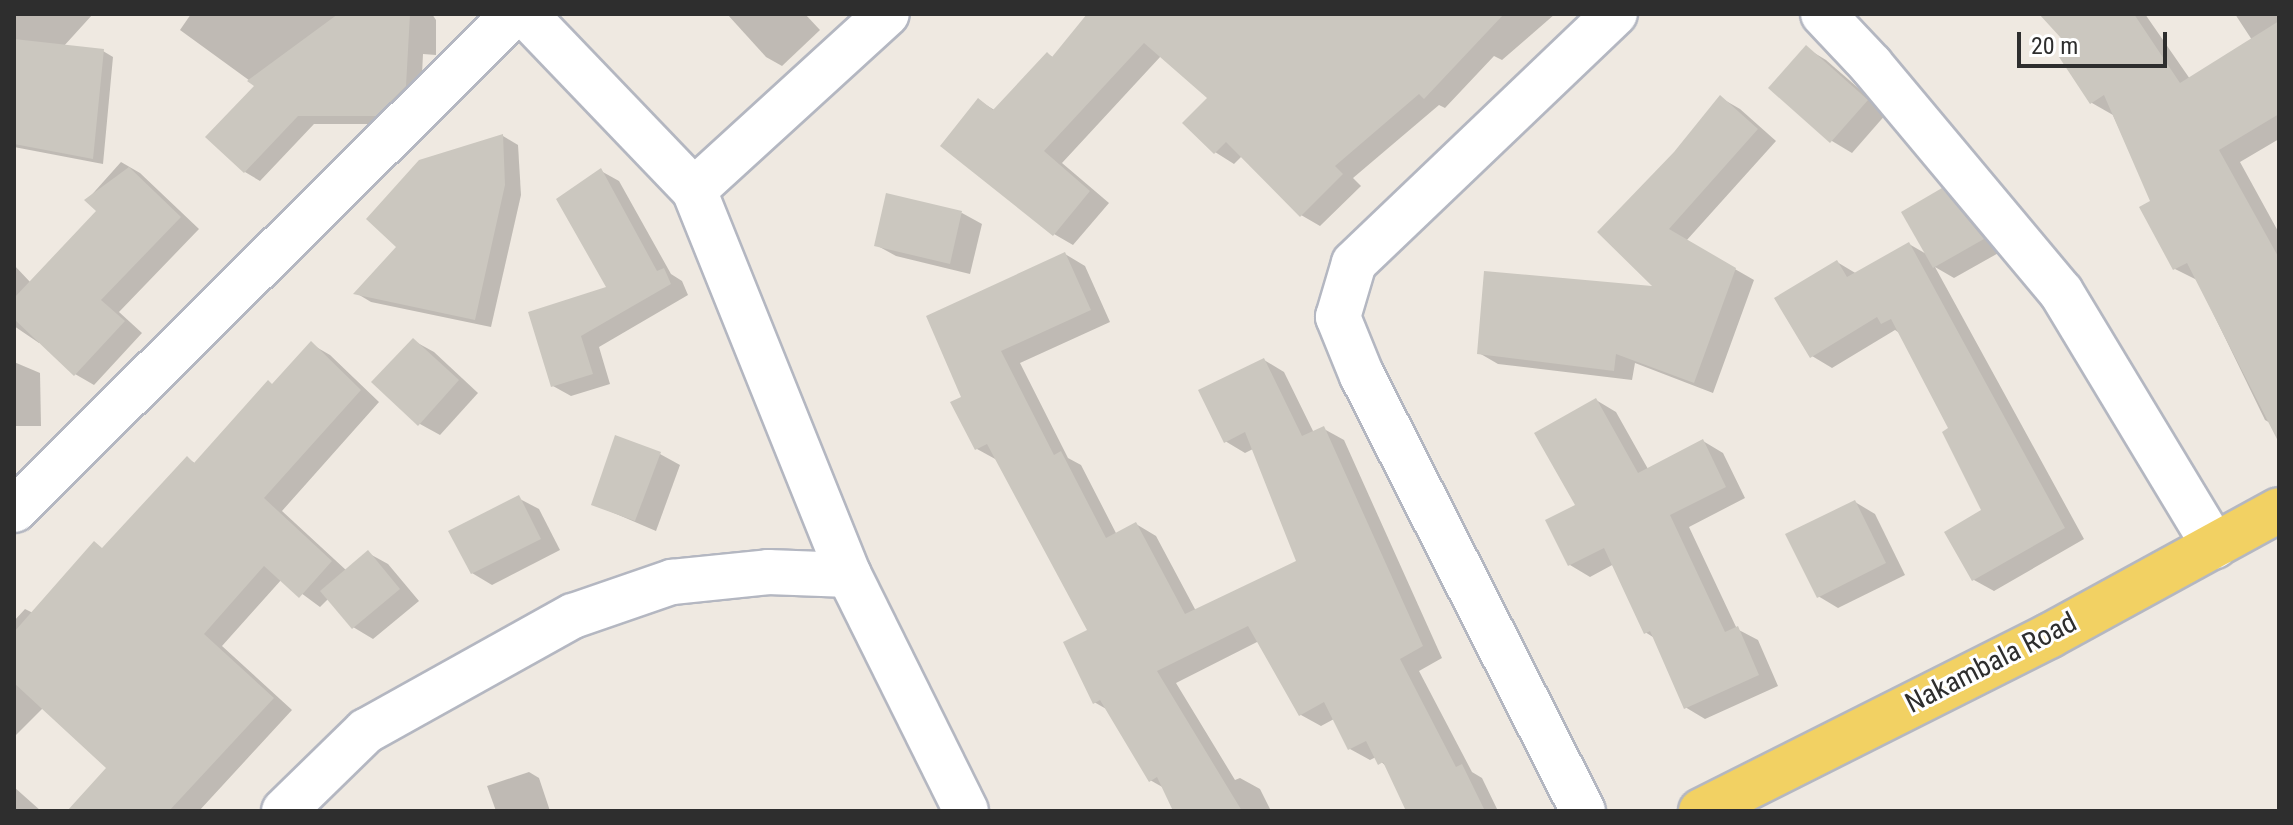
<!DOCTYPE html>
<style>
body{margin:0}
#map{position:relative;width:2293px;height:825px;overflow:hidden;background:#efe9e1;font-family:"Roboto Condensed",sans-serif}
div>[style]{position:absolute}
.shadow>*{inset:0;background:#0003}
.building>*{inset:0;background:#cbc7bf}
.roads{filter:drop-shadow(2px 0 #b4b7c1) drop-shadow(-2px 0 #b4b7c1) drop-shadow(0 2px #b4b7c1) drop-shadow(0 -2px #b4b7c1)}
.minor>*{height:44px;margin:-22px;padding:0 22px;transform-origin:22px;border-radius:22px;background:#fff}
.major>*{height:44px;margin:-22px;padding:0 22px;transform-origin:22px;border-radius:22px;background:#f2d163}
span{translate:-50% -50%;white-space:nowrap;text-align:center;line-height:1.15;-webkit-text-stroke:6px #fff;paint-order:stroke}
.street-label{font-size:28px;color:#2e2e2e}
.frame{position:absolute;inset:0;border:16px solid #2e2e2e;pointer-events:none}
.scale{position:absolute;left:2017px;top:32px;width:150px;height:36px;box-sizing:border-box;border:4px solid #2e2e2e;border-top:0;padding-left:10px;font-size:24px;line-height:28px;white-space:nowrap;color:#2e2e2e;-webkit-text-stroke:6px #fff;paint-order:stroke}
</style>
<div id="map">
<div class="shadow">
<div style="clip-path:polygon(14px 14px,93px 14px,63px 47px,103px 51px,113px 57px,103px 164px,14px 147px)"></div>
<div style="clip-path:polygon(191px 14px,432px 14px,436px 20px,436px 55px,423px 54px,421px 95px,392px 124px,314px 124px,260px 181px,245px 172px,257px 86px,180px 30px)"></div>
<div style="clip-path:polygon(727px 14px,805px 14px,820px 30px,782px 66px,766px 57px)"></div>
<div style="clip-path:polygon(1090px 14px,1555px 14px,1502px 60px,1494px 56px,1445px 108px,1439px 105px,1353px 178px,1361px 186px,1320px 226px,1301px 215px,1242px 156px,1234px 164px,1215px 152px,1210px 98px,1161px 56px,1062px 163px,1109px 203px,1073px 245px,1054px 234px,978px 100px,996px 111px,1048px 54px,1054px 58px)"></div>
<div style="clip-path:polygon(2042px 14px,2145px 14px,2190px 79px,2252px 40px,2235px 14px,2279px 14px,2279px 139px,2240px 162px,2279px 233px,2279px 428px,2265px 420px,2197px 280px,2175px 269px,2152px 202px,2113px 115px,2092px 103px,2062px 58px,2074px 49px)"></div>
<div style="clip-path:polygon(1806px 48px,1826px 60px,1887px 113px,1852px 153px,1832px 141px)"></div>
<div style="clip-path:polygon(1721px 98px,1740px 109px,1776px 141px,1686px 241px,1754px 280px,1713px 393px,1635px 363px,1632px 380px,1498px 364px,1479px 353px,1658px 288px,1675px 153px)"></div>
<div style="clip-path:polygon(503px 136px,518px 145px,521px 195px,491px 327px,371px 302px,356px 293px)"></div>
<div style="clip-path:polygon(121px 162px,140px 173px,199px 229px,119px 312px,142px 333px,94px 385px,75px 374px,39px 340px,39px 343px,14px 326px,14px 265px,31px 283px,98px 211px,87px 200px)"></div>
<div style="clip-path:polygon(601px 171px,619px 181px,671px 274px,682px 281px,688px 295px,599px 347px,610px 384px,571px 396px,553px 386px,530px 313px,609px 288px)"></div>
<div style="clip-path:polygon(1942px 191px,1962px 202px,2002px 251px,1954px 278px,1935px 267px,2084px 539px,1994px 591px,1974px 580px,1983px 511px,1951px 429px,1901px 334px,1895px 330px,1832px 368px,1812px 356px,1837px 262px,1857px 274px,1909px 244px,1928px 255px)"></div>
<div style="clip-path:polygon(962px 213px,982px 224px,970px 274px,896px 256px,876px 245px)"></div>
<div style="clip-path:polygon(1065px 254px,1085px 266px,1110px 322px,1020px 363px,1068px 458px,1081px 465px,1117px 535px,1136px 524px,1156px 536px,1196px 611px,1298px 562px,1253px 449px,1245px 453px,1225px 441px,1264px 360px,1284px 372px,1314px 433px,1324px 429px,1344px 440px,1442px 658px,1419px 671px,1472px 772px,1482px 778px,1498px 811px,1409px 811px,1388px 768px,1376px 757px,1370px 760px,1350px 749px,1334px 719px,1321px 726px,1301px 715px,1259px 641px,1176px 683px,1235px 780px,1240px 778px,1260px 789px,1271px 811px,1175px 811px,1164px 788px,1150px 780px,1108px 710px,1094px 702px,1090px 630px,997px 460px,977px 449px,964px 398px)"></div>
<div style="clip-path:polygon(414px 341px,434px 352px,478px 393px,440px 435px,420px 424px)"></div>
<div style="clip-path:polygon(311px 344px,330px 355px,379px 402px,282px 511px,347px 571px,368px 553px,388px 564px,419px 601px,373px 639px,353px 627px,329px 598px,320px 607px,282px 579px,222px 646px,292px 710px,199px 811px,70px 811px,108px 768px,44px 707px,14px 737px,14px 621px,25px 609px,33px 613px,103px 549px,187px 458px,196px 464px)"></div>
<div style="clip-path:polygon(14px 362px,40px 373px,41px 426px,14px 426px)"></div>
<div style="clip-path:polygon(1596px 400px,1616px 412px,1648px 469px,1703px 441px,1723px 453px,1745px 498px,1689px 527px,1737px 629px,1758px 640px,1778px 686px,1705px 719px,1685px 707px,1656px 639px,1645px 632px,1614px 564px,1590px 577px,1570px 565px)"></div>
<div style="clip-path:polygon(660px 454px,680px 465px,656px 531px,593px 504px)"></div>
<div style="clip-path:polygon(518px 498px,539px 509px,560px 550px,492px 585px,472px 573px)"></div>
<div style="clip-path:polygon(1855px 502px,1875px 514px,1905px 575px,1838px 608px,1818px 596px)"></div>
<div style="clip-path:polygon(529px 772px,539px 778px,550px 811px,496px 811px,487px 786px)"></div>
<div style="clip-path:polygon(14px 787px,41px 811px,14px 811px)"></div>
</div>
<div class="building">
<div style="clip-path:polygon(338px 14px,410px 14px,406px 86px,376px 116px,298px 116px,244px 173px,205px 137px,254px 86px,247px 81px)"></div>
<div style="clip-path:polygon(1087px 14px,1504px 14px,1424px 99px,1419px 94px,1335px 166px,1343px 174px,1300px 217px,1226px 142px,1214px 154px,1182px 123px,1207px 98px,1144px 43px,1044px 151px,1090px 191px,1053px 236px,940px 146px,978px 98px,993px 110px,1047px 52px,1052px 57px)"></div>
<div style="clip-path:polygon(2039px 14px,2134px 14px,2180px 83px,2279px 21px,2279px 114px,2219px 150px,2279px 258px,2279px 443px,2187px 263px,2173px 270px,2139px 207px,2150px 201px,2104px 95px,2090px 104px,2059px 57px,2071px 49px)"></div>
<div style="clip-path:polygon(14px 39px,104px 49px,93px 159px,14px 144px)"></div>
<div style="clip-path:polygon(1806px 45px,1868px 100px,1830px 143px,1768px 88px)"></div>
<div style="clip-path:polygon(1720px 95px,1758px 129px,1669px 229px,1736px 268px,1694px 383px,1616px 354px,1614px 371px,1477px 354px,1484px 271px,1652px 286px,1597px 232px,1674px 152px)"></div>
<div style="clip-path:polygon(503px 134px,505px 185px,475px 320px,353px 294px,396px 247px,366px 219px,419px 160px)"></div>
<div style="clip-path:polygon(129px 167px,181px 217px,101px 300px,125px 321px,74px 376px,14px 319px,14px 298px,96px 211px,84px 200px)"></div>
<div style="clip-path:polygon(601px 168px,657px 271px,664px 268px,671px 284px,581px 336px,593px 374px,551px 387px,528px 312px,606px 287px,556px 199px)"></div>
<div style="clip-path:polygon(1942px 188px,1984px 239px,1933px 268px,1901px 212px)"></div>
<div style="clip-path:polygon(886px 193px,962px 211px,950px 264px,874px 246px)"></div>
<div style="clip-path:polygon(1909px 242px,2065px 528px,1972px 581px,1944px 532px,1981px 510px,1942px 432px,1948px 428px,1891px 319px,1881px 324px,1877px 317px,1810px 358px,1774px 298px,1837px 260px,1847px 277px)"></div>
<div style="clip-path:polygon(1065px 252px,1091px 310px,1001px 351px,1054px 455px,1061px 451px,1106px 538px,1136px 522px,1185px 614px,1296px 561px,1245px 432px,1224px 443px,1198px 390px,1264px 358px,1302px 436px,1324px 426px,1423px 646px,1400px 659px,1456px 767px,1462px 764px,1485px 811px,1406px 811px,1383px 762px,1378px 765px,1366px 741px,1348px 750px,1324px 702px,1299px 716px,1248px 626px,1157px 671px,1242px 811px,1173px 811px,1157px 777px,1149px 782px,1100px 700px,1093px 704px,1063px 642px,1087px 630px,987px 444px,975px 450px,950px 402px,961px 397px,926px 316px)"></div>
<div style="clip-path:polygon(413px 338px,459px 380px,418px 426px,371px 382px)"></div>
<div style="clip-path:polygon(311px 341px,361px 390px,264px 498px,332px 561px,299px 598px,264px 566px,204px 634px,274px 698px,169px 811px,67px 811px,106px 768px,14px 683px,14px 632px,94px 541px,102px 548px,187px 456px,194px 463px,268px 380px,272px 384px)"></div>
<div style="clip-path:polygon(1596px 398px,1638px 473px,1703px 439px,1726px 487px,1670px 515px,1725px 632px,1738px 626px,1759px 675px,1684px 709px,1650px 631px,1644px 634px,1604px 548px,1568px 566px,1545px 520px,1575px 505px,1534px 433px)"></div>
<div style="clip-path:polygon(615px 435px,661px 452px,635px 521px,591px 505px)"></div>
<div style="clip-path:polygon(519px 495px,541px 539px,471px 574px,448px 531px)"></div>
<div style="clip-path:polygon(1855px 500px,1886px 563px,1817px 598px,1785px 534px)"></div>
<div style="clip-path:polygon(368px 550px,400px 589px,352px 629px,320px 591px)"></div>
</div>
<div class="roads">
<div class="minor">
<div style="left:525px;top:14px;width:244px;rotate:46.2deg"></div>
<div style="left:694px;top:190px;width:415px;rotate:68.1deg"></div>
<div style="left:849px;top:575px;width:263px;rotate:63.6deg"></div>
<div style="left:1823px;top:14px;width:70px;rotate:46.7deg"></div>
<div style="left:1871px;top:65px;width:296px;rotate:50.1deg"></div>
<div style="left:2061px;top:292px;width:297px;rotate:58.9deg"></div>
<div style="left:694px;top:190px;width:261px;rotate:-42.4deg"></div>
<div style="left:14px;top:510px;width:704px;rotate:-44.77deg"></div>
<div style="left:284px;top:811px;width:115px;rotate:-44.3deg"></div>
<div style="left:366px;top:731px;width:237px;rotate:-29.1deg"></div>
<div style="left:573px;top:616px;width:105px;rotate:-19deg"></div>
<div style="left:672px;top:582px;width:97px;rotate:-5.9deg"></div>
<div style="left:768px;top:572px;width:81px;rotate:2.1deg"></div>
<div style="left:1583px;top:811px;width:488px;rotate:-116.9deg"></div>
<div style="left:1362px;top:376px;width:64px;rotate:-112.1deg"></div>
<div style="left:1338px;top:317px;width:56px;rotate:-73.5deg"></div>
<div style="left:1354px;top:263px;width:361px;rotate:-43.7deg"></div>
</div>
<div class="major">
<div style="left:1701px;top:811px;width:390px;rotate:-26.7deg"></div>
<div style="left:2049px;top:636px;width:262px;rotate:-28.7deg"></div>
</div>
</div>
<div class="street-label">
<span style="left:1991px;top:663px;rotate:-27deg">Nakambala Road</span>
</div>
<div class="frame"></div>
<div class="scale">20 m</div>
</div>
